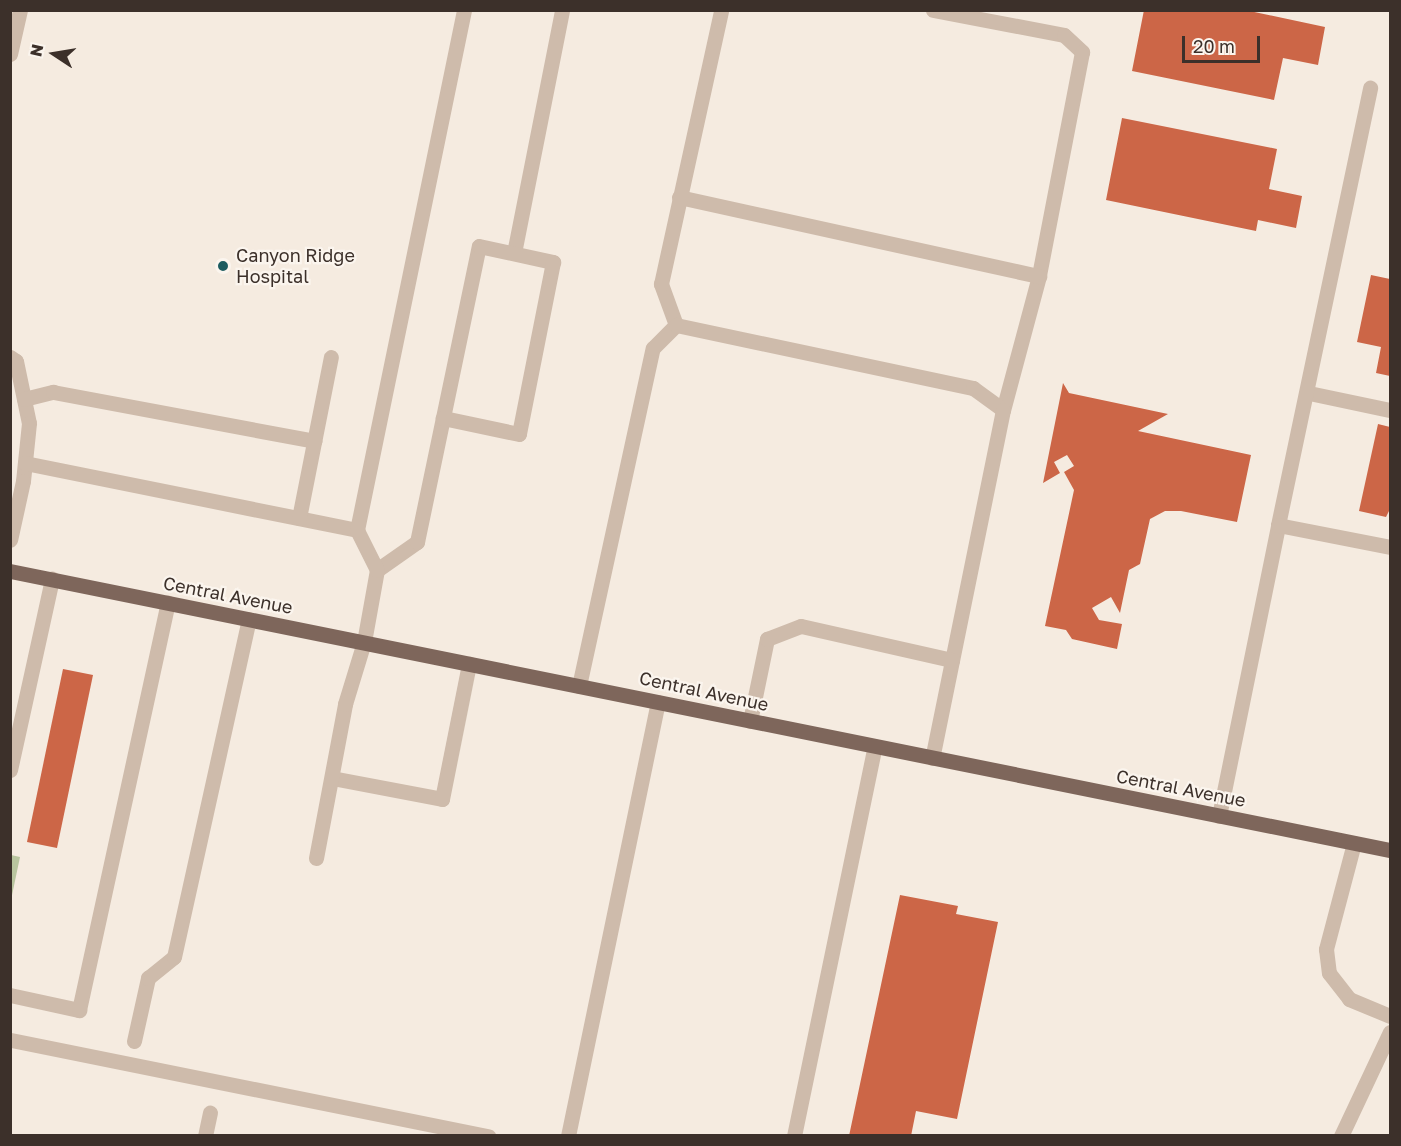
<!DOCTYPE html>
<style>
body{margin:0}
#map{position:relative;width:1401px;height:1146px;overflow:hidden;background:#f5ebe0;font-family:"Golos Text",sans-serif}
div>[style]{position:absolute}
.green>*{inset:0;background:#b9c59f}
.building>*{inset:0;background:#cc6647}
.minor>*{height:15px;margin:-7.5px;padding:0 7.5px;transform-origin:7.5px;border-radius:7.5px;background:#cebbab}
.major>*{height:15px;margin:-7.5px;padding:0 7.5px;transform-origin:7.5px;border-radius:7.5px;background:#7e665b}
.dots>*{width:16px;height:16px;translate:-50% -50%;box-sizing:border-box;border:3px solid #fbf5ee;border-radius:50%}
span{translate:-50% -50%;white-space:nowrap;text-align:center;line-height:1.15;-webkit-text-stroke:4.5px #fbf5ee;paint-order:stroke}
.poi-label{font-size:18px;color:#3c302a}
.left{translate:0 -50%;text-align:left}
.street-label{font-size:18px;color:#3c302a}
.frame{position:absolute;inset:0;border:12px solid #3c302a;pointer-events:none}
.north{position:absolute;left:24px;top:24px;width:60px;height:60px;-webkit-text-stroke:4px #fbf5ee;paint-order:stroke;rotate:282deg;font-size:16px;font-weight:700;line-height:24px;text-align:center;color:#3c302a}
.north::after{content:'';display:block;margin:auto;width:21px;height:27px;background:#3c302a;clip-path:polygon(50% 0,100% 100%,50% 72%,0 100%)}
.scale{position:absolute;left:1182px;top:36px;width:78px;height:27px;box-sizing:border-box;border:3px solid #3c302a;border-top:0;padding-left:8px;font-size:18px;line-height:21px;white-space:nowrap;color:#3c302a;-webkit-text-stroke:4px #fbf5ee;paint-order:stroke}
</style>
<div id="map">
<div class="green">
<div style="clip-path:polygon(11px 855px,20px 857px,11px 900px,10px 900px)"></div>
</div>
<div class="building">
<div style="clip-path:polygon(1144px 10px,1245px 10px,1325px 27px,1318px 65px,1283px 58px,1274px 100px,1132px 71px)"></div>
<div style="clip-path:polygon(1122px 118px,1277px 149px,1269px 189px,1302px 196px,1296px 228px,1258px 220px,1256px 231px,1106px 200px)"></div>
<div style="clip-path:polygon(1371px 275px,1390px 279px,1390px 376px,1376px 373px,1381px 347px,1357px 342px)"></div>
<div style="clip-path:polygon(1063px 383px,1069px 393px,1168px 414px,1138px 431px,1251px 455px,1237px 522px,1181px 511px,1165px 511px,1150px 519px,1140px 564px,1129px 570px,1120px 613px,1111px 597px,1092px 608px,1099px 620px,1122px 624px,1117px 649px,1072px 639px,1066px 630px,1045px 626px,1074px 490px,1064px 472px,1074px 466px,1067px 455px,1054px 462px,1060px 473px,1043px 483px)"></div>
<div style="clip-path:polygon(1378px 424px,1390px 427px,1390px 509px,1386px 517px,1359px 511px)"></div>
<div style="clip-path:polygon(63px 669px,93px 675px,57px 848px,27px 842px)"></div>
<div style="clip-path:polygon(900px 895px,958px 906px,956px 914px,998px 922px,957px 1119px,916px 1111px,911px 1136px,849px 1136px)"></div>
</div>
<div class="minor">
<div style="left:933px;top:10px;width:133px;rotate:10.8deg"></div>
<div style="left:1064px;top:35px;width:25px;rotate:43deg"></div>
<div style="left:1082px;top:52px;width:228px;rotate:100.9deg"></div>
<div style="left:1039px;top:276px;width:139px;rotate:105deg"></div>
<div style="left:10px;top:54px;width:45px;rotate:-77.2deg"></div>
<div style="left:679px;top:197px;width:369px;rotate:12.4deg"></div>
<div style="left:514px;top:253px;width:248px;rotate:-78.8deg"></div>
<div style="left:676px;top:325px;width:44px;rotate:-110.1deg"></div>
<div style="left:661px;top:284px;width:280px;rotate:-77.6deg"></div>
<div style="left:10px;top:357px;width:7px;rotate:34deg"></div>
<div style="left:16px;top:361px;width:63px;rotate:78.2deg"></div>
<div style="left:29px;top:423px;width:58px;rotate:95.9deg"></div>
<div style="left:23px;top:481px;width:60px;rotate:102.4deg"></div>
<div style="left:1309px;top:393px;width:83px;rotate:11.9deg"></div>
<div style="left:24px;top:399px;width:30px;rotate:-14deg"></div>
<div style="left:53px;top:392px;width:266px;rotate:10.6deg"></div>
<div style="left:25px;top:463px;width:339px;rotate:11.4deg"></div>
<div style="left:299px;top:518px;width:164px;rotate:-78.8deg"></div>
<div style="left:1278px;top:525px;width:447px;rotate:-78.1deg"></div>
<div style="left:377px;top:570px;width:49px;rotate:-35deg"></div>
<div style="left:417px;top:542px;width:302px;rotate:-78.2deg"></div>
<div style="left:479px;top:246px;width:76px;rotate:12.2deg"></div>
<div style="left:553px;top:262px;width:175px;rotate:101.2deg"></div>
<div style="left:519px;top:434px;width:78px;rotate:-168.1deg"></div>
<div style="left:579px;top:686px;width:346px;rotate:-77.7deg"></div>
<div style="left:653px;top:348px;width:33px;rotate:-45deg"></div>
<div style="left:676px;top:325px;width:304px;rotate:12deg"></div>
<div style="left:973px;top:388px;width:37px;rotate:36deg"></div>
<div style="left:1003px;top:410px;width:355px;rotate:101.5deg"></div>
<div style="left:750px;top:721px;width:84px;rotate:-78.3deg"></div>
<div style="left:767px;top:639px;width:36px;rotate:-21deg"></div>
<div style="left:801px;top:626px;width:155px;rotate:12.7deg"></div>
<div style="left:10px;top:770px;width:196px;rotate:-77.6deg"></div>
<div style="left:332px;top:778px;width:112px;rotate:10.8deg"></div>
<div style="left:442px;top:799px;width:138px;rotate:-78.7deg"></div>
<div style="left:1219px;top:816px;width:297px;rotate:-78.5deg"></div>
<div style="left:1278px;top:525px;width:114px;rotate:11.1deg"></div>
<div style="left:1354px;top:843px;width:110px;rotate:104.8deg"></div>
<div style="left:1326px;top:949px;width:24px;rotate:83deg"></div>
<div style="left:1329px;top:973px;width:33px;rotate:52deg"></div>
<div style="left:1349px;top:999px;width:44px;rotate:22.5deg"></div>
<div style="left:316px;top:858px;width:157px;rotate:-79.3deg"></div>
<div style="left:345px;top:704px;width:65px;rotate:-73deg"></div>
<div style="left:364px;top:642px;width:73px;rotate:-79.8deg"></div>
<div style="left:377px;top:570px;width:45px;rotate:-116.6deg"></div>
<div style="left:357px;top:530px;width:531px;rotate:-78.37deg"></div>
<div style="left:10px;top:995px;width:71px;rotate:12.3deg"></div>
<div style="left:79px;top:1010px;width:417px;rotate:-77.7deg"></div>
<div style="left:11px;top:1040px;width:487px;rotate:11.4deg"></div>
<div style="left:134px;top:1041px;width:65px;rotate:-77.5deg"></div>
<div style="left:148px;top:978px;width:33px;rotate:-39deg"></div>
<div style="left:174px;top:957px;width:346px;rotate:-77.5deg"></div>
<div style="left:205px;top:1136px;width:24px;rotate:-78deg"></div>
<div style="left:568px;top:1136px;width:443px;rotate:-78.3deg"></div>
<div style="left:794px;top:1136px;width:398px;rotate:-78.3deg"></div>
<div style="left:1341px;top:1136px;width:115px;rotate:-64.8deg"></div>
</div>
<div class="major">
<div style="left:10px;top:571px;width:1408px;rotate:11.43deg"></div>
</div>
<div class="dots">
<div style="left:223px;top:266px;background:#1d5c60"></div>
</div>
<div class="poi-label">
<span class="left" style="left:236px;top:266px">Canyon Ridge<br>Hospital</span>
</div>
<div class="street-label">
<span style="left:228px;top:595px;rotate:11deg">Central Avenue</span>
<span style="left:704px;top:691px;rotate:12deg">Central Avenue</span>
<span style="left:1181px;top:788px;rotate:11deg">Central Avenue</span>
</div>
<div class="frame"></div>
<div class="north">N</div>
<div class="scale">20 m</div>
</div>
